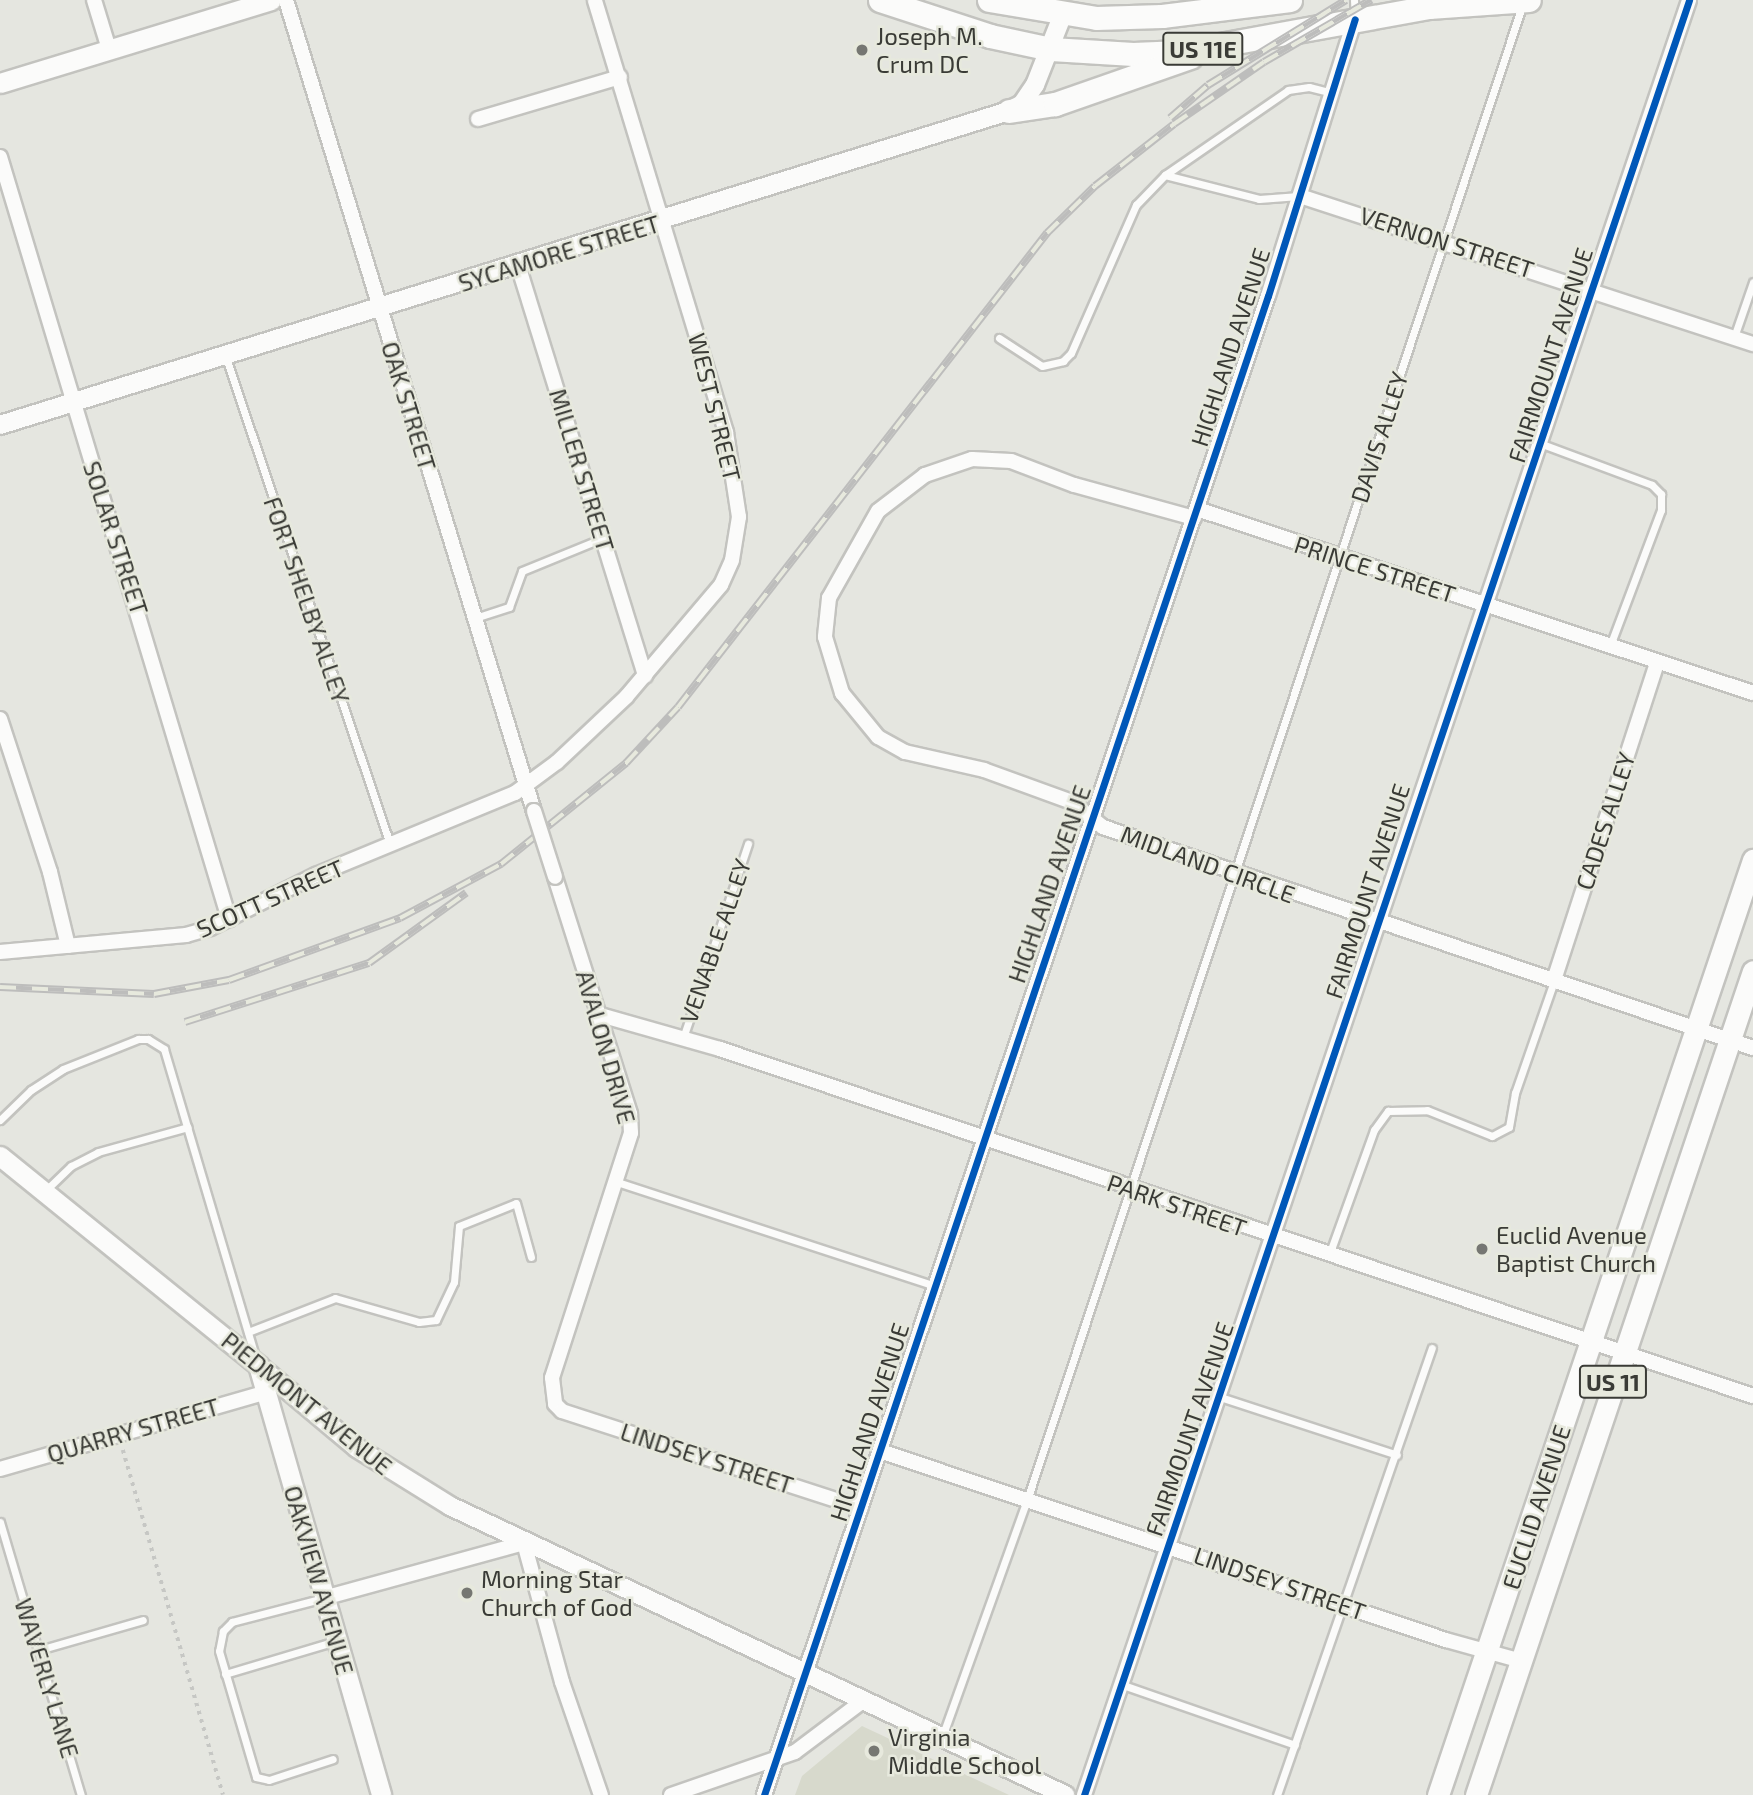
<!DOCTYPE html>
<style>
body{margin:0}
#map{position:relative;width:1753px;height:1795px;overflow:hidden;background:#e5e6e0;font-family:"Exo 2",sans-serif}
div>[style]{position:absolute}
.built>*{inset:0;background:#d7d9cc}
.path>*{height:3.5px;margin-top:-1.75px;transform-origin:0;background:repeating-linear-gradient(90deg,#c6c7c4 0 3.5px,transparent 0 8.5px)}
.roads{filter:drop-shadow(2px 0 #c3c3bf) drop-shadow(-2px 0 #c3c3bf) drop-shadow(0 2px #c3c3bf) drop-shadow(0 -2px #c3c3bf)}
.service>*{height:7px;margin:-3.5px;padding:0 3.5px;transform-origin:3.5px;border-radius:3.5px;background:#fbfbfa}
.minor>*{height:14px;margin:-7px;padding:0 7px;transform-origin:7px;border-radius:7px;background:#fbfbfa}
.tertiary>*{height:18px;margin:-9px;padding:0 9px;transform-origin:9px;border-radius:9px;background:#fbfbfa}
.secondary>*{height:19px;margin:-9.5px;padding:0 9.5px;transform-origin:9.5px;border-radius:9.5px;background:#fbfbfa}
.primary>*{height:21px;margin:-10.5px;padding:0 10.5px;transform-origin:10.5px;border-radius:10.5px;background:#fbfbfa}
.trunk>*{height:23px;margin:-11.5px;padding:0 11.5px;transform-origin:11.5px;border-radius:11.5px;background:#fbfbfa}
.rail>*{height:8px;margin-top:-4px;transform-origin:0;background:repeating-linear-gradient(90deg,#e7e9dd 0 16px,#bdbdbc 0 32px);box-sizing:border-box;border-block:2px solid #bdbdbc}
.bridges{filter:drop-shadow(2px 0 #c3c3bf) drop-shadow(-2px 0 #c3c3bf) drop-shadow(0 2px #c3c3bf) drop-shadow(0 -2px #c3c3bf)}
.minor-bridge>*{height:14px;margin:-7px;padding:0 7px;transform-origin:7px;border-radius:7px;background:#fbfbfa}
.cycleway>*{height:7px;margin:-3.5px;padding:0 3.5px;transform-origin:3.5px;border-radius:3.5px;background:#0057b8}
.dots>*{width:19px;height:19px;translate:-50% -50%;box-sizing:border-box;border:4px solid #e7e9dd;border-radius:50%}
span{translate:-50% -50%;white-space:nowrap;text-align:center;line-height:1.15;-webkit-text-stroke:5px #e7e9dd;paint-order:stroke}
.shield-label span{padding:2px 5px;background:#e7e9dd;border:2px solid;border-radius:5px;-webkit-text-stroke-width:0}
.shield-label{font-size:23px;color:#3a3b36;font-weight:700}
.poi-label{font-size:24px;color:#3a3b36}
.left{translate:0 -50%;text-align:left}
.street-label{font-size:24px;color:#3a3b36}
</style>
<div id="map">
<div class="built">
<div style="clip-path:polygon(862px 1726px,1009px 1795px,795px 1795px,802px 1776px)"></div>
</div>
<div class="path">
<div style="left:123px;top:1450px;width:359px;rotate:73.8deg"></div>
</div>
<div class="roads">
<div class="service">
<div style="left:1354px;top:0;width:17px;rotate:87deg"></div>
<div style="left:1165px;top:175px;width:150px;rotate:-34.6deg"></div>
<div style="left:1288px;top:90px;width:21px;rotate:-8deg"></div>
<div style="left:1309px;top:87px;width:25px;rotate:14deg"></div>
<div style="left:1734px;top:337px;width:58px;rotate:-70.9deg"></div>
<div style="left:999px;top:338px;width:51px;rotate:33.1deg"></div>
<div style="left:1042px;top:366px;width:22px;rotate:-13deg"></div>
<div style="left:1063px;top:361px;width:11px;rotate:-45deg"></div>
<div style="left:1071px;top:353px;width:162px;rotate:-66.3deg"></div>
<div style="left:1136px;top:205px;width:42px;rotate:-46deg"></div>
<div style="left:1165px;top:175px;width:97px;rotate:14.3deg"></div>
<div style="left:1259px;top:199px;width:40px;rotate:-4.3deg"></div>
<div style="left:225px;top:355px;width:516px;rotate:71.35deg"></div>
<div style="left:1542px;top:444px;width:117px;rotate:20.4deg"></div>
<div style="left:1652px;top:485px;width:13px;rotate:45deg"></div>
<div style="left:1661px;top:494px;width:16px;rotate:90deg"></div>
<div style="left:1661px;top:510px;width:145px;rotate:110.6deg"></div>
<div style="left:475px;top:618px;width:36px;rotate:-18deg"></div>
<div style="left:509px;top:607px;width:38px;rotate:-70deg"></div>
<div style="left:522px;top:571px;width:87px;rotate:-22.2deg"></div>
<div style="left:683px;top:1038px;width:205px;rotate:-71.5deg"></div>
<div style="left:0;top:1120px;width:43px;rotate:-44.1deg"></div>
<div style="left:31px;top:1090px;width:38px;rotate:-33deg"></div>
<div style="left:63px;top:1069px;width:81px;rotate:-21.8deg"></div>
<div style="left:138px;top:1039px;width:10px"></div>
<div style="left:148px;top:1039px;width:19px;rotate:32deg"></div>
<div style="left:164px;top:1049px;width:321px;rotate:73.5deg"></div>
<div style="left:617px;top:1182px;width:335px;rotate:18.1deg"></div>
<div style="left:45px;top:1191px;width:36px;rotate:-44deg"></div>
<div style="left:71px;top:1166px;width:30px;rotate:-27deg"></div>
<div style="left:98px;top:1152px;width:93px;rotate:-15.5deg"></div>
<div style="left:1329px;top:1255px;width:133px;rotate:-70.2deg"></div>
<div style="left:1374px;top:1130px;width:24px;rotate:-54deg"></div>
<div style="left:1388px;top:1111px;width:39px;rotate:-1deg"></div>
<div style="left:1427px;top:1110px;width:70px;rotate:21.8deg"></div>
<div style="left:1492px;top:1136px;width:19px;rotate:-28deg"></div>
<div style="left:1509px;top:1127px;width:35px;rotate:-80deg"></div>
<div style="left:1515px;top:1093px;width:119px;rotate:-70.8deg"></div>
<div style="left:248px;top:1332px;width:93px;rotate:-21.3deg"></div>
<div style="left:335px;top:1298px;width:87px;rotate:15.9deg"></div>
<div style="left:419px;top:1322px;width:17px;rotate:-7deg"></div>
<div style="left:436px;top:1320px;width:42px;rotate:-64.7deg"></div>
<div style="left:454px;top:1282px;width:56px;rotate:-84.9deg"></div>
<div style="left:459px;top:1226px;width:61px;rotate:-22deg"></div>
<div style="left:516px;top:1203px;width:56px;rotate:74.5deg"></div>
<div style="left:1220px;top:1397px;width:186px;rotate:18.1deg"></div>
<div style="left:0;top:1522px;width:285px;rotate:73.5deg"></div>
<div style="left:324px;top:1598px;width:95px;rotate:165.4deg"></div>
<div style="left:232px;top:1622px;width:13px;rotate:135deg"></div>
<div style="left:223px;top:1631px;width:20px;rotate:101deg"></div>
<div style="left:219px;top:1651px;width:131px;rotate:73.6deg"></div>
<div style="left:256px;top:1777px;width:13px;rotate:13deg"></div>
<div style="left:269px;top:1780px;width:67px;rotate:-18.2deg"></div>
<div style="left:39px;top:1650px;width:108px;rotate:-16.1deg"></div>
<div style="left:225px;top:1674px;width:116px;rotate:-16.6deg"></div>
<div style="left:1123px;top:1685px;width:182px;rotate:19.2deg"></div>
<div style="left:942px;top:1737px;width:258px;rotate:-70.3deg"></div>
<div style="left:1029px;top:1494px;width:1571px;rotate:-71.67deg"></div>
<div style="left:1277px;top:1795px;width:473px;rotate:-70.9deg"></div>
</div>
<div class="minor">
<div style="left:94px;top:0;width:51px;rotate:73deg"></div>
<div style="left:286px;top:0;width:848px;rotate:73deg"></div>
<div style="left:478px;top:119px;width:148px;rotate:-16.5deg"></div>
<div style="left:0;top:157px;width:796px;rotate:73.27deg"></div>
<div style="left:1300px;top:196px;width:477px;rotate:18.1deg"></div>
<div style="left:518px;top:265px;width:430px;rotate:72.8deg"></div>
<div style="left:1197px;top:509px;width:586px;rotate:18.31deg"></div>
<div style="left:1194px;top:518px;width:124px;rotate:-164.6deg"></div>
<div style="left:1074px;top:485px;width:67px;rotate:-159.1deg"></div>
<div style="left:1011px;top:461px;width:39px;rotate:-177deg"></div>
<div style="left:972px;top:459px;width:50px;rotate:161.2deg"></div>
<div style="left:925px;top:475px;width:59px;rotate:142.5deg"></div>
<div style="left:878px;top:511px;width:100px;rotate:119.4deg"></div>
<div style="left:829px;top:598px;width:39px;rotate:96deg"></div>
<div style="left:825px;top:637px;width:59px;rotate:73.1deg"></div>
<div style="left:842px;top:693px;width:57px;rotate:50.7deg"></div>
<div style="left:878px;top:737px;width:31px;rotate:29deg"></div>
<div style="left:905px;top:752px;width:81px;rotate:12.8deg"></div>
<div style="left:984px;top:770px;width:94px;rotate:20deg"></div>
<div style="left:1072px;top:802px;width:40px;rotate:39deg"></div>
<div style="left:1103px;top:827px;width:687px;rotate:18.78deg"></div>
<div style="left:0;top:719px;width:161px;rotate:71.9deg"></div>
<div style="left:50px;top:872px;width:76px;rotate:76.3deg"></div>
<div style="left:555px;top:877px;width:249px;rotate:72.4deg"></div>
<div style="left:630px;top:1114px;width:19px;rotate:87deg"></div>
<div style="left:631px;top:1133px;width:257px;rotate:107.9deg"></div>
<div style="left:552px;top:1378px;width:26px;rotate:83deg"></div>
<div style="left:555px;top:1404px;width:10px;rotate:45deg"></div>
<div style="left:562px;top:1411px;width:314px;rotate:18deg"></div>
<div style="left:0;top:952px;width:187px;rotate:-5.2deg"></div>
<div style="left:186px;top:935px;width:25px;rotate:-16deg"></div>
<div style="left:210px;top:928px;width:119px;rotate:-26.6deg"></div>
<div style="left:316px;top:875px;width:215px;rotate:-22.4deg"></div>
<div style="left:515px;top:793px;width:52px;rotate:-36.4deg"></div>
<div style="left:557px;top:762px;width:95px;rotate:-43.3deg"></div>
<div style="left:626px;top:697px;width:147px;rotate:-49.7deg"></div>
<div style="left:721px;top:585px;width:27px;rotate:-66deg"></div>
<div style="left:732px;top:560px;width:44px;rotate:-80.8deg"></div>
<div style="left:739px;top:517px;width:86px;rotate:-98.7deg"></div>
<div style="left:726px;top:432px;width:451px;rotate:-106.9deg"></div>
<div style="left:1554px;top:980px;width:333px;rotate:-72deg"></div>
<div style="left:600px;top:1015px;width:125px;rotate:15.8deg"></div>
<div style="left:720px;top:1049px;width:1090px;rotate:18.57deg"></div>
<div style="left:880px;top:1451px;width:597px;rotate:18.47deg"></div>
<div style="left:1446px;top:1640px;width:78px;rotate:15.6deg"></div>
<div style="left:0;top:1469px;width:277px;rotate:-16.1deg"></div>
<div style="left:324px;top:1598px;width:207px;rotate:-15.4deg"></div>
<div style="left:524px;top:1543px;width:144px;rotate:74.7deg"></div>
<div style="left:562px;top:1682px;width:120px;rotate:71deg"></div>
<div style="left:671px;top:1795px;width:131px;rotate:-19.1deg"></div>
<div style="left:795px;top:1752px;width:85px;rotate:-36.9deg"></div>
<div style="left:764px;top:1795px;width:1581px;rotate:-71.42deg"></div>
<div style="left:1268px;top:296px;width:290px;rotate:-72.6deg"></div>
<div style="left:1084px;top:1795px;width:1894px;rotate:-71.37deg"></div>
</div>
<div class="tertiary">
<div style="left:0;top:425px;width:1057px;rotate:-17.29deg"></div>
<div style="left:1009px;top:111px;width:15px;rotate:-28deg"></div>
<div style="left:1022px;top:104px;width:23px;rotate:-56deg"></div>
<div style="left:1035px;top:85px;width:76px;rotate:-68.5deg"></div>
<div style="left:258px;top:1365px;width:129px;rotate:40deg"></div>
<div style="left:357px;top:1448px;width:110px;rotate:31.9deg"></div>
<div style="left:450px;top:1506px;width:680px;rotate:25.17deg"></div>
</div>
<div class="secondary">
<div style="left:0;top:83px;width:283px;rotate:-17deg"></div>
<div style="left:0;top:1156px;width:332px;rotate:39deg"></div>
<div style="left:258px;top:1365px;width:447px;rotate:74deg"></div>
</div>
<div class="primary">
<div style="left:1438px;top:1795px;width:987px;rotate:-71.38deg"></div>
<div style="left:1476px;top:1795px;width:869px;rotate:-71.42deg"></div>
</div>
<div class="trunk">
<div style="left:880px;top:0;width:116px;rotate:18.1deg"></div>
<div style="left:990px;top:36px;width:62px;rotate:12deg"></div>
<div style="left:1051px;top:49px;width:82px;rotate:3.5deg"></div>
<div style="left:1133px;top:54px;width:48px;rotate:-2.4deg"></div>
<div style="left:1181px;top:52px;width:252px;rotate:-10.3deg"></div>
<div style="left:1429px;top:7px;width:100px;rotate:-4deg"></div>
<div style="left:989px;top:0;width:109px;rotate:9.5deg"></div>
<div style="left:1096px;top:18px;width:66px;rotate:-1.7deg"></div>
<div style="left:1162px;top:16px;width:129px;rotate:-7.1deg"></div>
<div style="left:1009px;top:111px;width:47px;rotate:-8.7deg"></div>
<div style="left:1055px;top:104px;width:143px;rotate:-19.2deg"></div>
</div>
</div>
<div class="rail">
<div style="left:1170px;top:118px;width:50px;rotate:-41deg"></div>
<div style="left:1208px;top:85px;width:162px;rotate:-31.6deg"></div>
<div style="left:0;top:987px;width:154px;rotate:2.6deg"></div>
<div style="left:154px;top:994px;width:76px;rotate:-10.6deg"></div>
<div style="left:229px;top:980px;width:182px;rotate:-19.9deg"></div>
<div style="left:400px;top:918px;width:115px;rotate:-28.1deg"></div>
<div style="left:501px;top:864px;width:161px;rotate:-38.9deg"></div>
<div style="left:626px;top:763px;width:76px;rotate:-47.1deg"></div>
<div style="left:678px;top:707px;width:601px;rotate:-52.1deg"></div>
<div style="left:1047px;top:233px;width:67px;rotate:-44.4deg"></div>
<div style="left:1095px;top:186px;width:100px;rotate:-38.1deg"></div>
<div style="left:1174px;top:124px;width:109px;rotate:-34.6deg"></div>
<div style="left:1264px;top:62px;width:124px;rotate:-30.1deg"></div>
<div style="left:185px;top:1022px;width:193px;rotate:-17.8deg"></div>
<div style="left:369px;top:963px;width:120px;rotate:-35.8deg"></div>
</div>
<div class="bridges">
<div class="minor-bridge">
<div style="left:534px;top:811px;width:69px;rotate:72.3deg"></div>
</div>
</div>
<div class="cycleway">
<div style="left:764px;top:1795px;width:1581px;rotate:-71.42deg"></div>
<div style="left:1268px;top:296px;width:290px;rotate:-72.6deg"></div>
<div style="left:1084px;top:1795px;width:1894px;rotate:-71.37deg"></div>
</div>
<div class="dots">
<div style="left:862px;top:50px;background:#767772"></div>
<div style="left:1482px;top:1249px;background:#767772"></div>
<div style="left:467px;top:1593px;background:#767772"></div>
<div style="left:874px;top:1751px;background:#767772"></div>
</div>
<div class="shield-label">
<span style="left:1203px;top:49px">US 11E</span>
<span style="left:1613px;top:1382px">US 11</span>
</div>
<div class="poi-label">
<span class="left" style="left:876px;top:50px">Joseph M.<br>Crum DC</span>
<span class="left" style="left:1496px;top:1249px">Euclid Avenue<br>Baptist Church</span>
<span class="left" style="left:481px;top:1593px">Morning Star<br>Church of God</span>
<span class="left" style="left:888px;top:1751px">Virginia<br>Middle School</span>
</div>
<div class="street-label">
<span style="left:1447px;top:242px;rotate:18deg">VERNON STREET</span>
<span style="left:559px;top:253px;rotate:-17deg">SYCAMORE STREET</span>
<span style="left:1230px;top:347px;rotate:-72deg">HIGHLAND AVENUE</span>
<span style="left:1550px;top:355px;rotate:-72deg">FAIRMOUNT AVENUE</span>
<span style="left:409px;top:406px;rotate:73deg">OAK STREET</span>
<span style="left:715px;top:407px;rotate:76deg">WEST STREET</span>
<span style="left:1379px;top:437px;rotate:-72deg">DAVIS ALLEY</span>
<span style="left:582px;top:470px;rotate:73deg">MILLER STREET</span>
<span style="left:116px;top:538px;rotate:72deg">SOLAR STREET</span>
<span style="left:1375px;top:569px;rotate:18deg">PRINCE STREET</span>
<span style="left:307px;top:600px;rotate:71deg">FORT SHELBY ALLEY</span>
<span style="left:1605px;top:821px;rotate:-72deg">CADES ALLEY</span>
<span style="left:1208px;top:864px;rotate:20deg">MIDLAND CIRCLE</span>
<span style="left:1049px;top:884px;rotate:-71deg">HIGHLAND AVENUE</span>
<span style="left:1367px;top:891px;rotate:-72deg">FAIRMOUNT AVENUE</span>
<span style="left:270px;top:898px;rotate:-24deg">SCOTT STREET</span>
<span style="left:715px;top:941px;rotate:-71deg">VENABLE ALLEY</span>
<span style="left:606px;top:1047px;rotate:74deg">AVALON DRIVE</span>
<span style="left:1177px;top:1205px;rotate:19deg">PARK STREET</span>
<span style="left:307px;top:1403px;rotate:39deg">PIEDMONT AVENUE</span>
<span style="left:869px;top:1422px;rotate:-72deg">HIGHLAND AVENUE</span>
<span style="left:1189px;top:1429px;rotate:-71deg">FAIRMOUNT AVENUE</span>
<span style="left:133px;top:1430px;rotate:-16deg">QUARRY STREET</span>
<span style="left:707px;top:1458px;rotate:18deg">LINDSEY STREET</span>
<span style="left:1536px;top:1507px;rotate:-72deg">EUCLID AVENUE</span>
<span style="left:319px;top:1580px;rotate:74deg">OAKVIEW AVENUE</span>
<span style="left:1280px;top:1583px;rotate:19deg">LINDSEY STREET</span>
<span style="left:47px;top:1678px;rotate:73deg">WAVERLY LANE</span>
</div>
</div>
